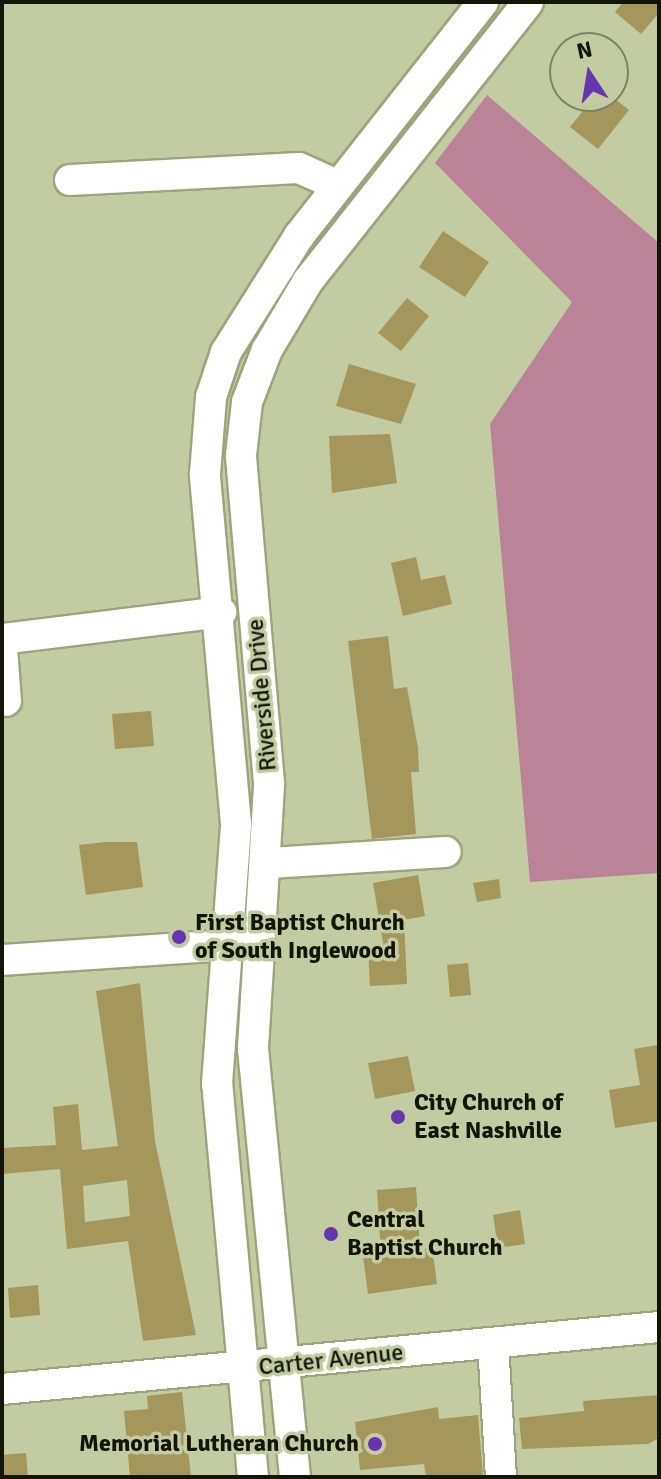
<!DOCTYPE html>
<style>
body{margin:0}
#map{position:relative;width:661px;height:1479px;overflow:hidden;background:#c3cba0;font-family:Signika,sans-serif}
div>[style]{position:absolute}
.green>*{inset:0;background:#bb8397}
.building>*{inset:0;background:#a4975b}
.roads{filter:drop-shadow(2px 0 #9ca47b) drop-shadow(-2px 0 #9ca47b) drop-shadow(0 2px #9ca47b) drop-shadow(0 -2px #9ca47b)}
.minor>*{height:30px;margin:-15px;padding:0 15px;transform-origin:15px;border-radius:15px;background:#fff}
.dots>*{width:22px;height:22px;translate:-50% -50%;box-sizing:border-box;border:4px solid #c3cba0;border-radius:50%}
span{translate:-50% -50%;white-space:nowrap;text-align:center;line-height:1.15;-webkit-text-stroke:7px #c3cba0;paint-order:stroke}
.street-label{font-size:24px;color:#131607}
.poi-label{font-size:24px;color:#131607;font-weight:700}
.left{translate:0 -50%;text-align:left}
.right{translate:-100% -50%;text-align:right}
.frame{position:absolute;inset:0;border:4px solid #131607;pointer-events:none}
.north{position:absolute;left:549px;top:32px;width:80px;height:80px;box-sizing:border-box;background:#c3cba0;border:2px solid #7d8363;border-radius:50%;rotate:348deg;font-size:22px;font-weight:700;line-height:32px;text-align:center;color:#131607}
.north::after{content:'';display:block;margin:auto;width:28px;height:36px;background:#6636ae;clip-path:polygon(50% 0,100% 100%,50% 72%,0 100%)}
</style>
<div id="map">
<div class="green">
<div style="clip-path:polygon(487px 95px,659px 243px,659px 873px,530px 882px,490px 424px,572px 302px,435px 163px)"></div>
</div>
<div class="building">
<div style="clip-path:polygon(623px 2px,659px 2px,659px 13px,641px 34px,615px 12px)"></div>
<div style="clip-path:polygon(595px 96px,611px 96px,629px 110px,598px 149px,570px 127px)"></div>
<div style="clip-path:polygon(443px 231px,489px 262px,465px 297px,419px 267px)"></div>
<div style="clip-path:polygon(407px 298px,429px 316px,401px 351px,378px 333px)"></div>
<div style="clip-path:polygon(349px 364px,416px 384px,401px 424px,336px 406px)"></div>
<div style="clip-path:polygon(390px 434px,397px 483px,332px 493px,329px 436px)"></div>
<div style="clip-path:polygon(416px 557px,421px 580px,445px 575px,452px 604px,403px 616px,391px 563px)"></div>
<div style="clip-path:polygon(388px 636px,394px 689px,407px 687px,418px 748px,419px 772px,411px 772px,416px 834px,372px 839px,348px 641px)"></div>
<div style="clip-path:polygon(151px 711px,154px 746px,115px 749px,112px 714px)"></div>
<div style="clip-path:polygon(105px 842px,137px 842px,143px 887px,86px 895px,79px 845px)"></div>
<div style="clip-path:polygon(418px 875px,425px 916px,404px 920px,407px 984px,370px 986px,368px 949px,384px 948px,373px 883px)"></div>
<div style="clip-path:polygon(499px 879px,501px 898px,477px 902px,473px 883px)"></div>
<div style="clip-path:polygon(468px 963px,471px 995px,450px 997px,447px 965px)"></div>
<div style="clip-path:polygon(evenodd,140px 983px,155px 1141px,196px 1335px,143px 1341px,128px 1241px,67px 1249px,60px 1169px,2px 1174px,2px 1148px,56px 1145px,53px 1107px,78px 1104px,82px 1150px,118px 1146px,96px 991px,140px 983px,127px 1180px,130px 1216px,85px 1222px,83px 1186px,127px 1180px)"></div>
<div style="clip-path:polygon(657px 1045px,659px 1121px,615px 1128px,609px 1090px,640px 1085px,634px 1049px)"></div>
<div style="clip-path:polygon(408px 1056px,415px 1091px,375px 1099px,368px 1063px)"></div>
<div style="clip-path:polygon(416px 1187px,420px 1248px,432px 1247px,437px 1284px,368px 1294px,363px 1256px,381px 1254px,377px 1190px)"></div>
<div style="clip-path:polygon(520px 1210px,525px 1244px,498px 1248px,493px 1215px)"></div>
<div style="clip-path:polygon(38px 1285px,40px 1315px,10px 1318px,8px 1288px)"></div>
<div style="clip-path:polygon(182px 1392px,191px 1477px,130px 1477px,124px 1411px,148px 1409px,147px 1396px)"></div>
<div style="clip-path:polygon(659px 1395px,659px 1438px,648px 1444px,522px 1449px,519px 1418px,584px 1411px,583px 1401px)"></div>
<div style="clip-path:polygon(438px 1407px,439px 1419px,478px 1415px,483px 1477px,426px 1477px,424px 1464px,360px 1470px,355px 1422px)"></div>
<div style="clip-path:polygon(26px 1453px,28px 1477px,2px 1477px,2px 1455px)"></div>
</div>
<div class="roads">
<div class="minor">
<div style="left:70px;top:180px;width:229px;rotate:-3deg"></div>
<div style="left:299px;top:168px;width:42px;rotate:24.1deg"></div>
<div style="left:2px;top:639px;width:221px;rotate:-7deg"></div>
<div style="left:2px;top:648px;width:53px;rotate:85.7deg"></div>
<div style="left:269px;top:863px;width:177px;rotate:-3.6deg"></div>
<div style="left:2px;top:960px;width:242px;rotate:-3.8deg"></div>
<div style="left:493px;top:1343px;width:134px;rotate:86.6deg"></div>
<div style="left:2px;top:1389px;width:660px;rotate:-5.39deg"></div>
<div style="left:253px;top:1477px;width:395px;rotate:-95.2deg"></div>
<div style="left:217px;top:1084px;width:261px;rotate:-85.8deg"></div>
<div style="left:236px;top:824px;width:351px;rotate:-95.1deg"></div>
<div style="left:205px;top:474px;width:77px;rotate:-85.5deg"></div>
<div style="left:211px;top:397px;width:47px;rotate:-71.6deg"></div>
<div style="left:226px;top:352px;width:137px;rotate:-57.8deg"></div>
<div style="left:299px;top:236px;width:298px;rotate:-51.8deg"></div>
<div style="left:295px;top:1477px;width:431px;rotate:-95.6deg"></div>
<div style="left:253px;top:1048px;width:265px;rotate:-86.5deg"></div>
<div style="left:269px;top:783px;width:329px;rotate:-94.9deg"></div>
<div style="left:241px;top:455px;width:53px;rotate:-83.5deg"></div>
<div style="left:247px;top:402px;width:56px;rotate:-69deg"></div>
<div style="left:267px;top:350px;width:80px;rotate:-59.3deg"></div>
<div style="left:308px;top:281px;width:355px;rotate:-51.7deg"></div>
</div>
</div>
<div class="dots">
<div style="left:179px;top:937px;background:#6636ae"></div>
<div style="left:398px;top:1117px;background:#6636ae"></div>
<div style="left:331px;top:1234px;background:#6636ae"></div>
<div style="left:375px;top:1444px;background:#6636ae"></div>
</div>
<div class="street-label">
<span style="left:262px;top:695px;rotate:-95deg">Riverside Drive</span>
<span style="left:331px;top:1360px;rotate:-6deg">Carter Avenue</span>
</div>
<div class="poi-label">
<span class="left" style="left:195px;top:937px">First Baptist Church<br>of South Inglewood</span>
<span class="left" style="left:414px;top:1117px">City Church of<br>East Nashville</span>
<span class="left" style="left:347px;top:1234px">Central<br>Baptist Church</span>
<span class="right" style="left:359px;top:1444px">Memorial Lutheran Church</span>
</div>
<div class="frame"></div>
<div class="north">N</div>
</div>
